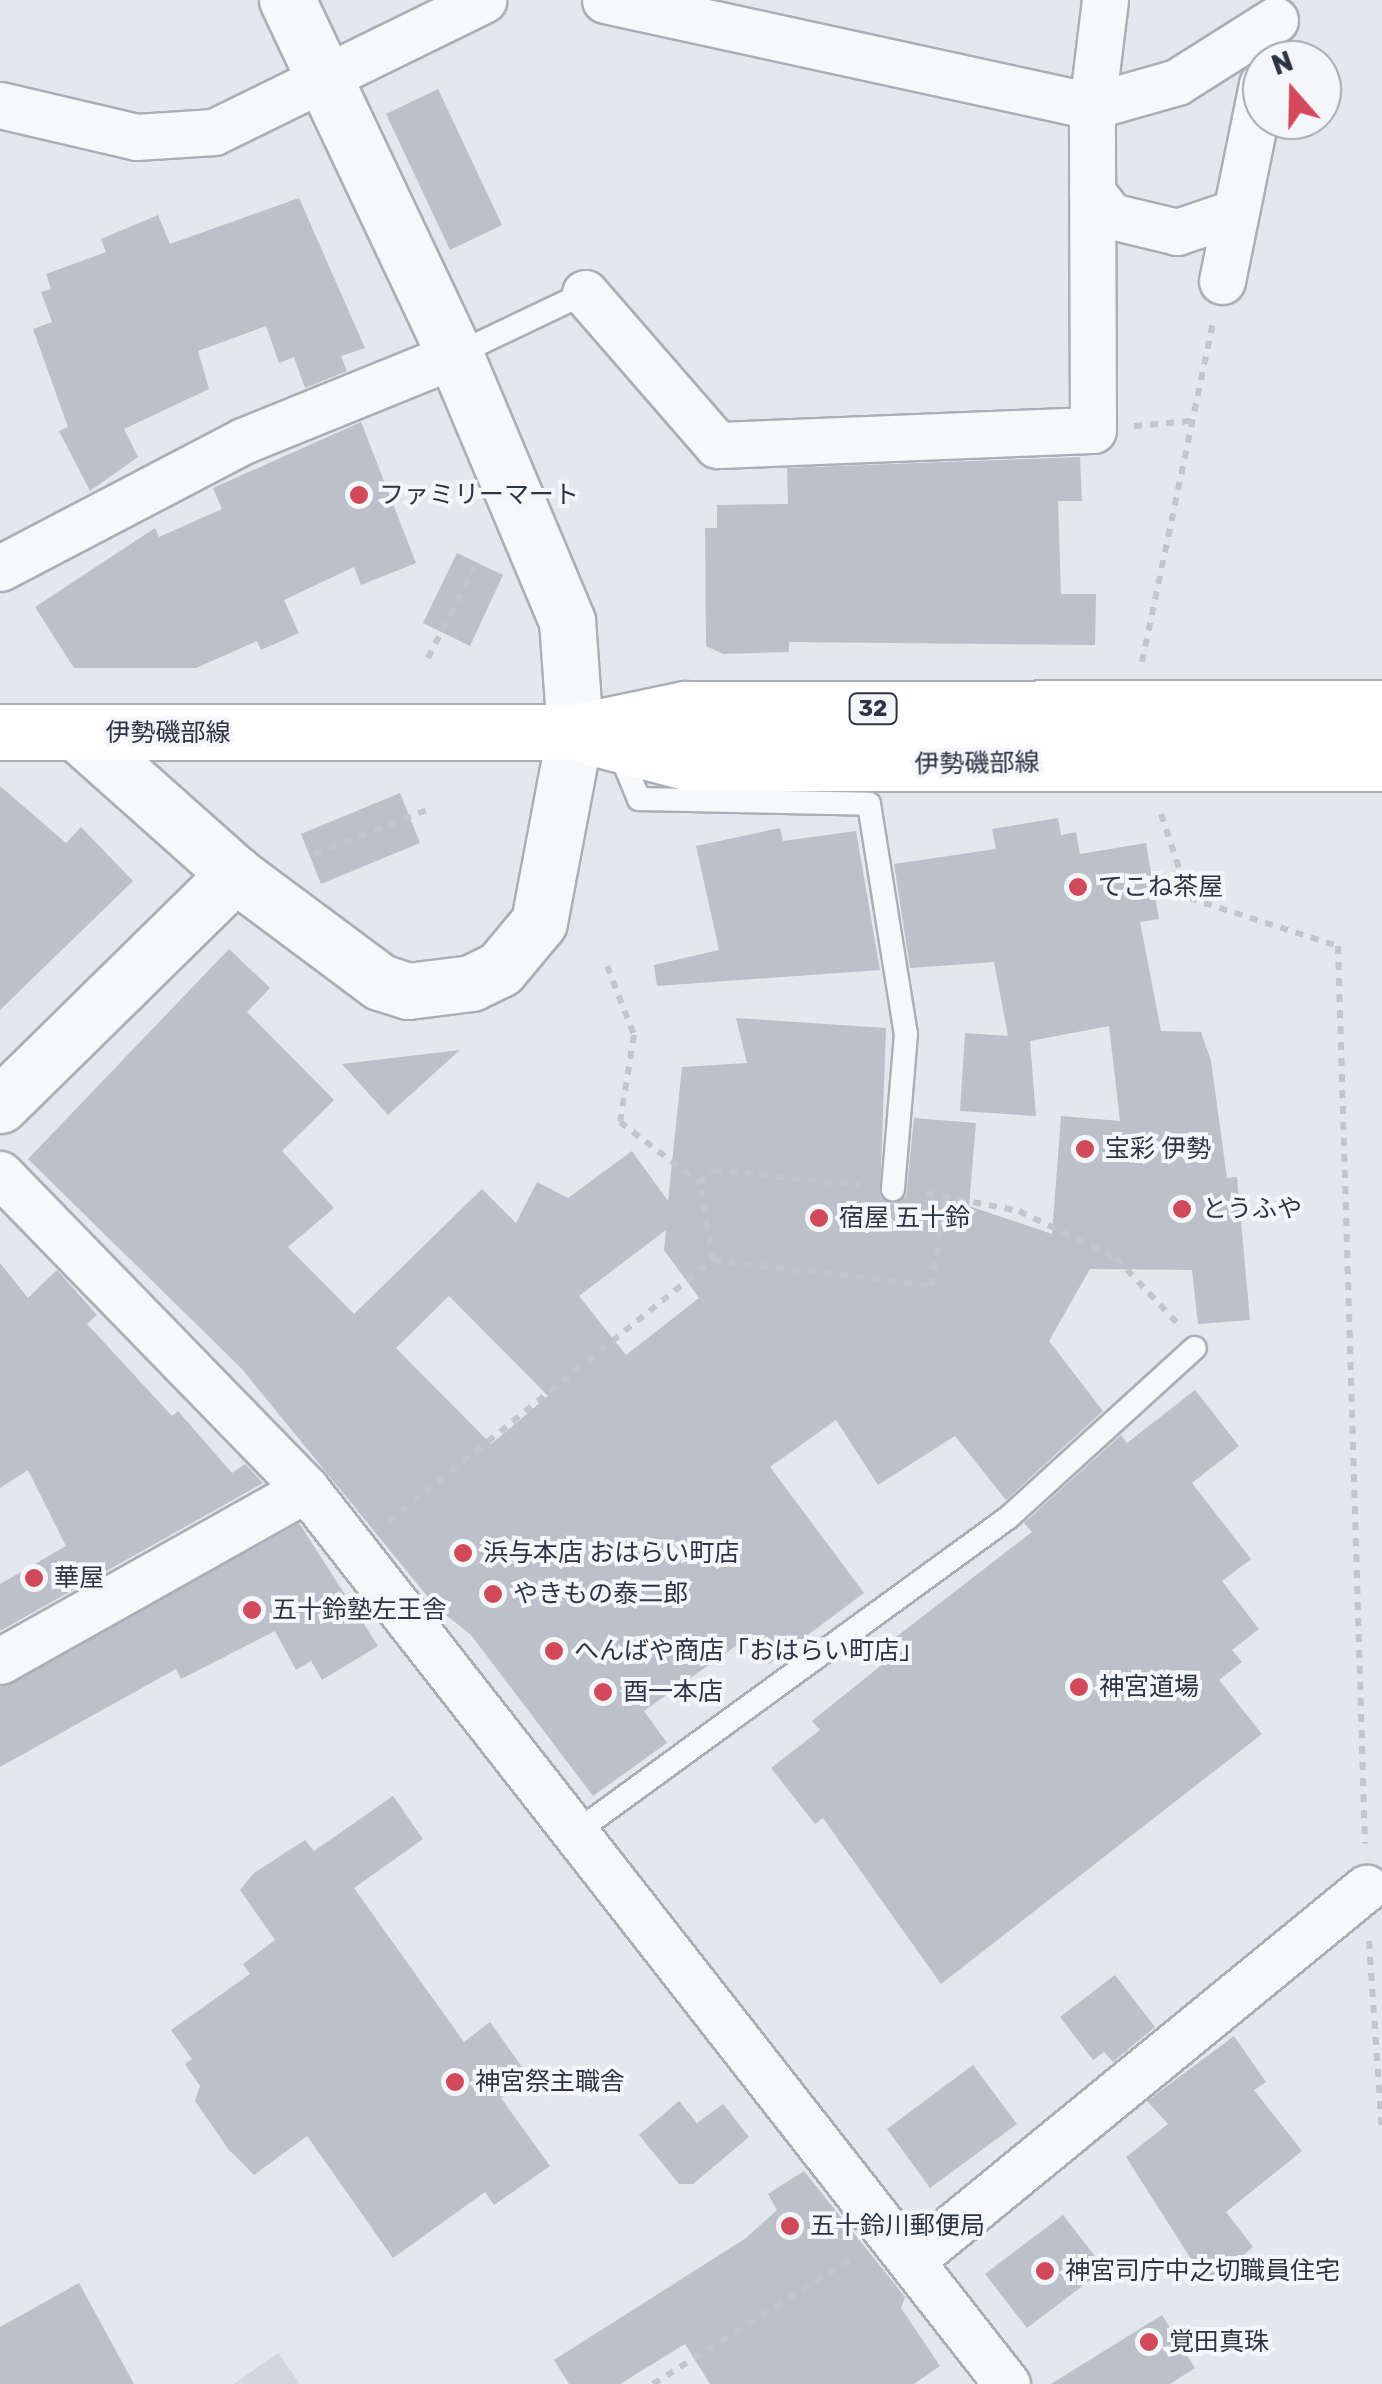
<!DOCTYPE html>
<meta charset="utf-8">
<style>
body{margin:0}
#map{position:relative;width:1382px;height:2384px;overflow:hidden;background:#e4e7ec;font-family:Rubik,"Noto Sans JP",sans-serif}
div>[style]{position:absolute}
.built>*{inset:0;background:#d2d6de}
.building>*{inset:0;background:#bbc0ca}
.path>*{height:6px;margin-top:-3px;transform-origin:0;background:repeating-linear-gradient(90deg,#c2c5cb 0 8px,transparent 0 16px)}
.roads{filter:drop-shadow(2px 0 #a9aeb7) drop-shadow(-2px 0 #a9aeb7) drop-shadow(0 2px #a9aeb7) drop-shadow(0 -2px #a9aeb7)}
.service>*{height:22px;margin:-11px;padding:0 11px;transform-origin:11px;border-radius:11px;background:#f7f8fa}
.minor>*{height:45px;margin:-22.5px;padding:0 22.5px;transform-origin:22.5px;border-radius:22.5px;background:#f7f8fa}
.tertiary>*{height:55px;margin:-27.5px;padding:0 27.5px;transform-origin:27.5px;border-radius:27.5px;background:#f7f8fa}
.primary>*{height:55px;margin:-27.5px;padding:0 27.5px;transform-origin:27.5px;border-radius:27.5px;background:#fff}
.dots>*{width:28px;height:28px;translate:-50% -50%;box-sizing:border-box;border:5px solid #f4f6f9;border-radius:50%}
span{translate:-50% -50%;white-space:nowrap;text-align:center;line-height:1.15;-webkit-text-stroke:8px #f4f6f9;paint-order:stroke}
.shield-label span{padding:2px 8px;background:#f4f6f9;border:2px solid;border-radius:8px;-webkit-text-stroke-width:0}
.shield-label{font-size:22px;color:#2b3445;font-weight:700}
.poi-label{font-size:25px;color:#2b3445}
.left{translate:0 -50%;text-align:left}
.street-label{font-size:25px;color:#2b3445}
.north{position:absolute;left:1242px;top:40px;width:100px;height:100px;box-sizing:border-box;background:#f4f6f9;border:2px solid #a4a8b1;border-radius:50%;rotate:340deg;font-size:28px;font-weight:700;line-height:40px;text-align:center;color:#2b3445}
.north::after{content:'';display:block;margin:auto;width:35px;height:45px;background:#d1495b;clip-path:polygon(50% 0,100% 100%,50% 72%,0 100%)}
</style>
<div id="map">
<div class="built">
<div style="clip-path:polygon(278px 2353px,300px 2384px,234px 2384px)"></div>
</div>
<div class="building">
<div style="clip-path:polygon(438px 89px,502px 225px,450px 250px,386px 114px)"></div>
<div style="clip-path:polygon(299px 198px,365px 348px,341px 356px,347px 371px,305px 388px,294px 357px,279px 363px,266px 326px,198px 351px,209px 389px,124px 429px,138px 457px,90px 491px,59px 431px,68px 427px,33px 329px,52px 322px,41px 292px,51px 289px,46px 274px,106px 252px,101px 239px,158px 215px,170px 244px)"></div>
<div style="clip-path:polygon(361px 422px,416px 563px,361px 585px,354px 567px,284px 600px,299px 633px,261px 650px,257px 641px,196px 668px,74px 668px,35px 607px,155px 528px,159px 537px,222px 509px,213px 488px)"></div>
<div style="clip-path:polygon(1080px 457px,1082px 501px,1058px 501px,1061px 594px,1096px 594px,1095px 645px,789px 642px,789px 652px,723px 654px,706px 646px,705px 528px,717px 528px,717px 505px,788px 504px,787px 468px)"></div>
<div style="clip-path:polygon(457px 553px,503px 575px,470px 646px,423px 623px)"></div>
<div style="clip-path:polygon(0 786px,66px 843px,81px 827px,133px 881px,0 1010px)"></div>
<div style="clip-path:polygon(400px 793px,420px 843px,321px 884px,301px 834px)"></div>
<div style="clip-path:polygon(evenodd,1058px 818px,1061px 835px,1076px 832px,1080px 854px,1146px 843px,1159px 919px,1140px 922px,1161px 1031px,1201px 1032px,1211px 1061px,1227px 1178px,1237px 1177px,1250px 1320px,1198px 1324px,1192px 1270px,1090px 1269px,1049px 1341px,1103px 1411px,1006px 1500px,955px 1436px,878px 1485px,836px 1420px,770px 1467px,864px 1593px,769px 1664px,747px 1638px,644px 1711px,667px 1743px,593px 1796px,471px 1635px,436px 1607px,242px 1369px,28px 1159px,229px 949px,270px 988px,247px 1012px,334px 1100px,282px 1151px,334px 1208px,288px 1247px,354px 1314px,482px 1189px,516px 1223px,537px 1182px,568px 1198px,632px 1151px,668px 1201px,682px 1067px,747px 1063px,736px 1018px,886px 1028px,880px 1196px,893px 1204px,906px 1197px,914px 1118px,976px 1123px,969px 1206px,1052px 1234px,1061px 1116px,1120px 1121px,1109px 1026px,1030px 1041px,1036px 1116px,960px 1111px,965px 1033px,1008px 1036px,994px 962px,910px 968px,894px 864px,996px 849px,992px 829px,1058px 818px,666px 1230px,664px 1250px,699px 1298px,626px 1355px,579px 1296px,666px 1230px,1058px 818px,449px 1296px,548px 1396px,491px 1444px,396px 1348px,449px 1296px)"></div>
<div style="clip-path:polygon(780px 828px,783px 841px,856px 831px,880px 970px,657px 986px,654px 965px,719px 950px,696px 846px)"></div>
<div style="clip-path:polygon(460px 1050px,388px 1115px,342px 1064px)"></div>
<div style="clip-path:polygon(0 1263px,28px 1298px,57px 1270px,97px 1315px,87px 1324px,172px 1416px,178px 1411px,232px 1473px,245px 1464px,263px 1483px,0 1631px,0 1584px,66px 1546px,28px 1470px,0 1488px)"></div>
<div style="clip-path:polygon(1195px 1390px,1239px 1446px,1192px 1483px,1251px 1559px,1222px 1581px,1259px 1629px,1232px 1650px,1242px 1662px,1219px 1680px,1262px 1734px,941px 1984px,823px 1818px,815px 1824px,771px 1768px,820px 1730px,812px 1721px,904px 1647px,896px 1637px,1032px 1532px,1024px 1523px,1121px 1435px,1127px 1443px)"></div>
<div style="clip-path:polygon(299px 1523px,378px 1646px,322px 1680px,311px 1661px,296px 1670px,275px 1631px,181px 1679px,176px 1669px,0 1767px,0 1687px)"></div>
<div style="clip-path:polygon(393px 1796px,423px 1839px,354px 1888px,464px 2042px,490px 2022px,530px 2078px,501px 2098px,550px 2166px,494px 2205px,485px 2192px,393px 2258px,307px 2136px,254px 2175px,229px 2150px,195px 2101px,200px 2086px,185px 2064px,192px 2059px,171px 2030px,250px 1974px,243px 1964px,275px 1940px,240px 1890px,254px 1873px,305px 1840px,314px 1851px)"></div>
<div style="clip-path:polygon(1115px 1975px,1155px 2027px,1113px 2062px,1104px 2052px,1093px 2060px,1060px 2017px)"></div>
<div style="clip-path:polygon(1234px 2036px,1266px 2082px,1254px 2090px,1302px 2151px,1226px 2212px,1253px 2247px,1207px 2284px,1126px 2157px,1168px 2124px,1147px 2101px)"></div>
<div style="clip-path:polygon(973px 2065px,1017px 2124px,930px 2188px,887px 2129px)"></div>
<div style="clip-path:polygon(679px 2101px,697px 2123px,723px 2104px,749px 2137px,693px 2184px,679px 2184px,639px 2135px)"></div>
<div style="clip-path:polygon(804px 2171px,905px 2297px,901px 2308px,940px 2366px,914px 2384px,710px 2384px,685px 2344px,620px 2384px,569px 2384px,554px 2360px,746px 2238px,777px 2210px,768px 2194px)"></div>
<div style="clip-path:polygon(1063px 2215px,1105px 2269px,1027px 2328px,985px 2274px)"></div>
<div style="clip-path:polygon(79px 2283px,134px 2384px,0 2384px,0 2327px)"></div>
<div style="clip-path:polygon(1162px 2315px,1195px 2368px,1170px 2384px,1051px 2384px)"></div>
</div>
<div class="path">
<div style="left:1134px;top:426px;width:57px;rotate:-5deg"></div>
<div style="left:428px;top:658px;width:102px;rotate:-62.7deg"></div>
<div style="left:1142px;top:662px;width:347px;rotate:-78.2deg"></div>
<div style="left:1161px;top:814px;width:89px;rotate:71.6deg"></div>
<div style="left:1189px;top:898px;width:157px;rotate:17.9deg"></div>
<div style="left:1338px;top:946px;width:898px;rotate:88.28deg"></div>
<div style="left:314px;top:854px;width:121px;rotate:-21.3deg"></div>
<div style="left:607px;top:966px;width:74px;rotate:68.6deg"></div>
<div style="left:634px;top:1035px;width:88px;rotate:99.1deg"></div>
<div style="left:620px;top:1122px;width:101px;rotate:37.3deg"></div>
<div style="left:926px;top:1193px;width:95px;rotate:11deg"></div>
<div style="left:1019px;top:1211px;width:108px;rotate:25.9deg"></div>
<div style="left:1116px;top:1258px;width:89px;rotate:46.8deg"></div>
<div style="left:713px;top:1260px;width:78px;rotate:-99.6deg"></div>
<div style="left:700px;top:1183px;width:18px;rotate:-45deg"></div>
<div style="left:713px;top:1170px;width:147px;rotate:5.9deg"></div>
<div style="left:388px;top:1522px;width:417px;rotate:-38.9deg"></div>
<div style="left:713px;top:1260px;width:220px;rotate:6.8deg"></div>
<div style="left:931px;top:1286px;width:91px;rotate:-80.5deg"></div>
<div style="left:1369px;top:1941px;width:190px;rotate:86.1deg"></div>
<div style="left:653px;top:2384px;width:239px;rotate:-32.2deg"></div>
</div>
<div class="roads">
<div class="service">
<div style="left:455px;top:355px;width:144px;rotate:-25.5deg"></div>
<div style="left:619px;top:751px;width:52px;rotate:67.4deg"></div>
<div style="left:639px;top:799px;width:230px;rotate:1.2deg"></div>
<div style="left:869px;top:804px;width:233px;rotate:80.9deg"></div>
<div style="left:906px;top:1034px;width:156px;rotate:94.8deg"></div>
<div style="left:579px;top:1830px;width:532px;rotate:-36.05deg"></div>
<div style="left:1009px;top:1517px;width:251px;rotate:-42.3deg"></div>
</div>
<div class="minor">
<div style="left:605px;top:0;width:498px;rotate:12.3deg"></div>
<div style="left:1092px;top:106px;width:88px;rotate:-15.8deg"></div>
<div style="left:1177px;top:82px;width:116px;rotate:-32.3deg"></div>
<div style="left:0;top:105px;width:140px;rotate:13.2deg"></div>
<div style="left:136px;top:137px;width:78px;rotate:-3.7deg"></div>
<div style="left:214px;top:132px;width:300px;rotate:-26.1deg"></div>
<div style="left:1092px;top:192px;width:31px;rotate:52deg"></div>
<div style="left:1111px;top:216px;width:68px;rotate:13.6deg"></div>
<div style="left:1177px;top:232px;width:62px;rotate:-18.7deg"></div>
<div style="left:1222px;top:281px;width:201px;rotate:-78.5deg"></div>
<div style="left:585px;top:293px;width:201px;rotate:49deg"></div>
<div style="left:717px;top:445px;width:376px;rotate:-2.3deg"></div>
<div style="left:1093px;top:430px;width:324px;rotate:-90.2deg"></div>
<div style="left:1092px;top:106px;width:107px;rotate:-83deg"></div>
<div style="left:0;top:568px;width:274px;rotate:-27.6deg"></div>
<div style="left:243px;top:441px;width:229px;rotate:-22.1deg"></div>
<div style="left:0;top:1174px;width:439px;rotate:45.8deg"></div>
<div style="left:306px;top:1489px;width:1137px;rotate:51.93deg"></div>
<div style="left:0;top:1661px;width:351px;rotate:-29.3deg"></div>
<div style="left:913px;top:2259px;width:586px;rotate:-39.32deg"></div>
</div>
<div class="tertiary">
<div style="left:77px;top:733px;width:212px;rotate:41.7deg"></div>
<div style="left:235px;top:874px;width:181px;rotate:36.7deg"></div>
<div style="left:380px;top:982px;width:29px;rotate:18deg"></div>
<div style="left:408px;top:991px;width:64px;rotate:-7.2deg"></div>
<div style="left:471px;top:983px;width:32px;rotate:-26deg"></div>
<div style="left:500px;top:969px;width:61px;rotate:-50.3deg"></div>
<div style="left:539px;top:922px;width:193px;rotate:-79.3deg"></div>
<div style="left:575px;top:732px;width:111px;rotate:-94.1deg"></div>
<div style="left:567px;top:621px;width:289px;rotate:-112.8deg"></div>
<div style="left:455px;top:355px;width:393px;rotate:-115.3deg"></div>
<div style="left:0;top:1105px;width:330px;rotate:-44.5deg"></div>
</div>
<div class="primary">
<div style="left:0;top:732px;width:575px"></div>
<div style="left:575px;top:732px;width:112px;rotate:-11.8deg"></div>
<div style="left:685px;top:709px;width:697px;rotate:-0.08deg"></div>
<div style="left:584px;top:735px;width:110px;rotate:14.8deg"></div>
<div style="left:690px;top:763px;width:692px"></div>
</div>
</div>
<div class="dots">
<div style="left:359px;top:495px;background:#d1495b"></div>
<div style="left:1078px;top:887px;background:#d1495b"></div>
<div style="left:1085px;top:1149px;background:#d1495b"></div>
<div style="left:1182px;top:1209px;background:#d1495b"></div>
<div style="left:819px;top:1218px;background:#d1495b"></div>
<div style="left:463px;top:1553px;background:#d1495b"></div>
<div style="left:34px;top:1578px;background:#d1495b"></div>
<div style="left:493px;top:1594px;background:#d1495b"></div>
<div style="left:252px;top:1610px;background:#d1495b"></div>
<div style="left:554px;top:1651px;background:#d1495b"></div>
<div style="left:1079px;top:1687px;background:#d1495b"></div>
<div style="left:603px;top:1692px;background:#d1495b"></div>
<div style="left:455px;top:2082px;background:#d1495b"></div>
<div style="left:790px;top:2226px;background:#d1495b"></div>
<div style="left:1045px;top:2271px;background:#d1495b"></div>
<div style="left:1149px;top:2342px;background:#d1495b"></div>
</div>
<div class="shield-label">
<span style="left:873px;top:709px">32</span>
</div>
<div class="poi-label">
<span class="left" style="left:379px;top:495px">ファミリーマート</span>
<span class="left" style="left:1098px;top:887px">てこね茶屋</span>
<span class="left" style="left:1105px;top:1149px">宝彩 伊勢</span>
<span class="left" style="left:1202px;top:1209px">とうふや</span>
<span class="left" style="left:839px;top:1218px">宿屋 五十鈴</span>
<span class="left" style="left:483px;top:1553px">浜与本店 おはらい町店</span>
<span class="left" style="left:54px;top:1578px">華屋</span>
<span class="left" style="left:513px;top:1594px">やきもの泰二郎</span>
<span class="left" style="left:272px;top:1610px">五十鈴塾左王舎</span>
<span class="left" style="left:574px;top:1651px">へんばや商店「おはらい町店」</span>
<span class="left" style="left:1099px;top:1687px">神宮道場</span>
<span class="left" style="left:623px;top:1692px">酉一本店</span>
<span class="left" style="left:475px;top:2082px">神宮祭主職舎</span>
<span class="left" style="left:810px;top:2226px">五十鈴川郵便局</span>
<span class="left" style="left:1065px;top:2271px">神宮司庁中之切職員住宅</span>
<span class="left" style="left:1169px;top:2342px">覚田真珠</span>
</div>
<div class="street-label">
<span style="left:168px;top:733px">伊勢磯部線</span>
<span style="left:977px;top:764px;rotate:-1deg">伊勢磯部線</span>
</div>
<div class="north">N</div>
</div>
